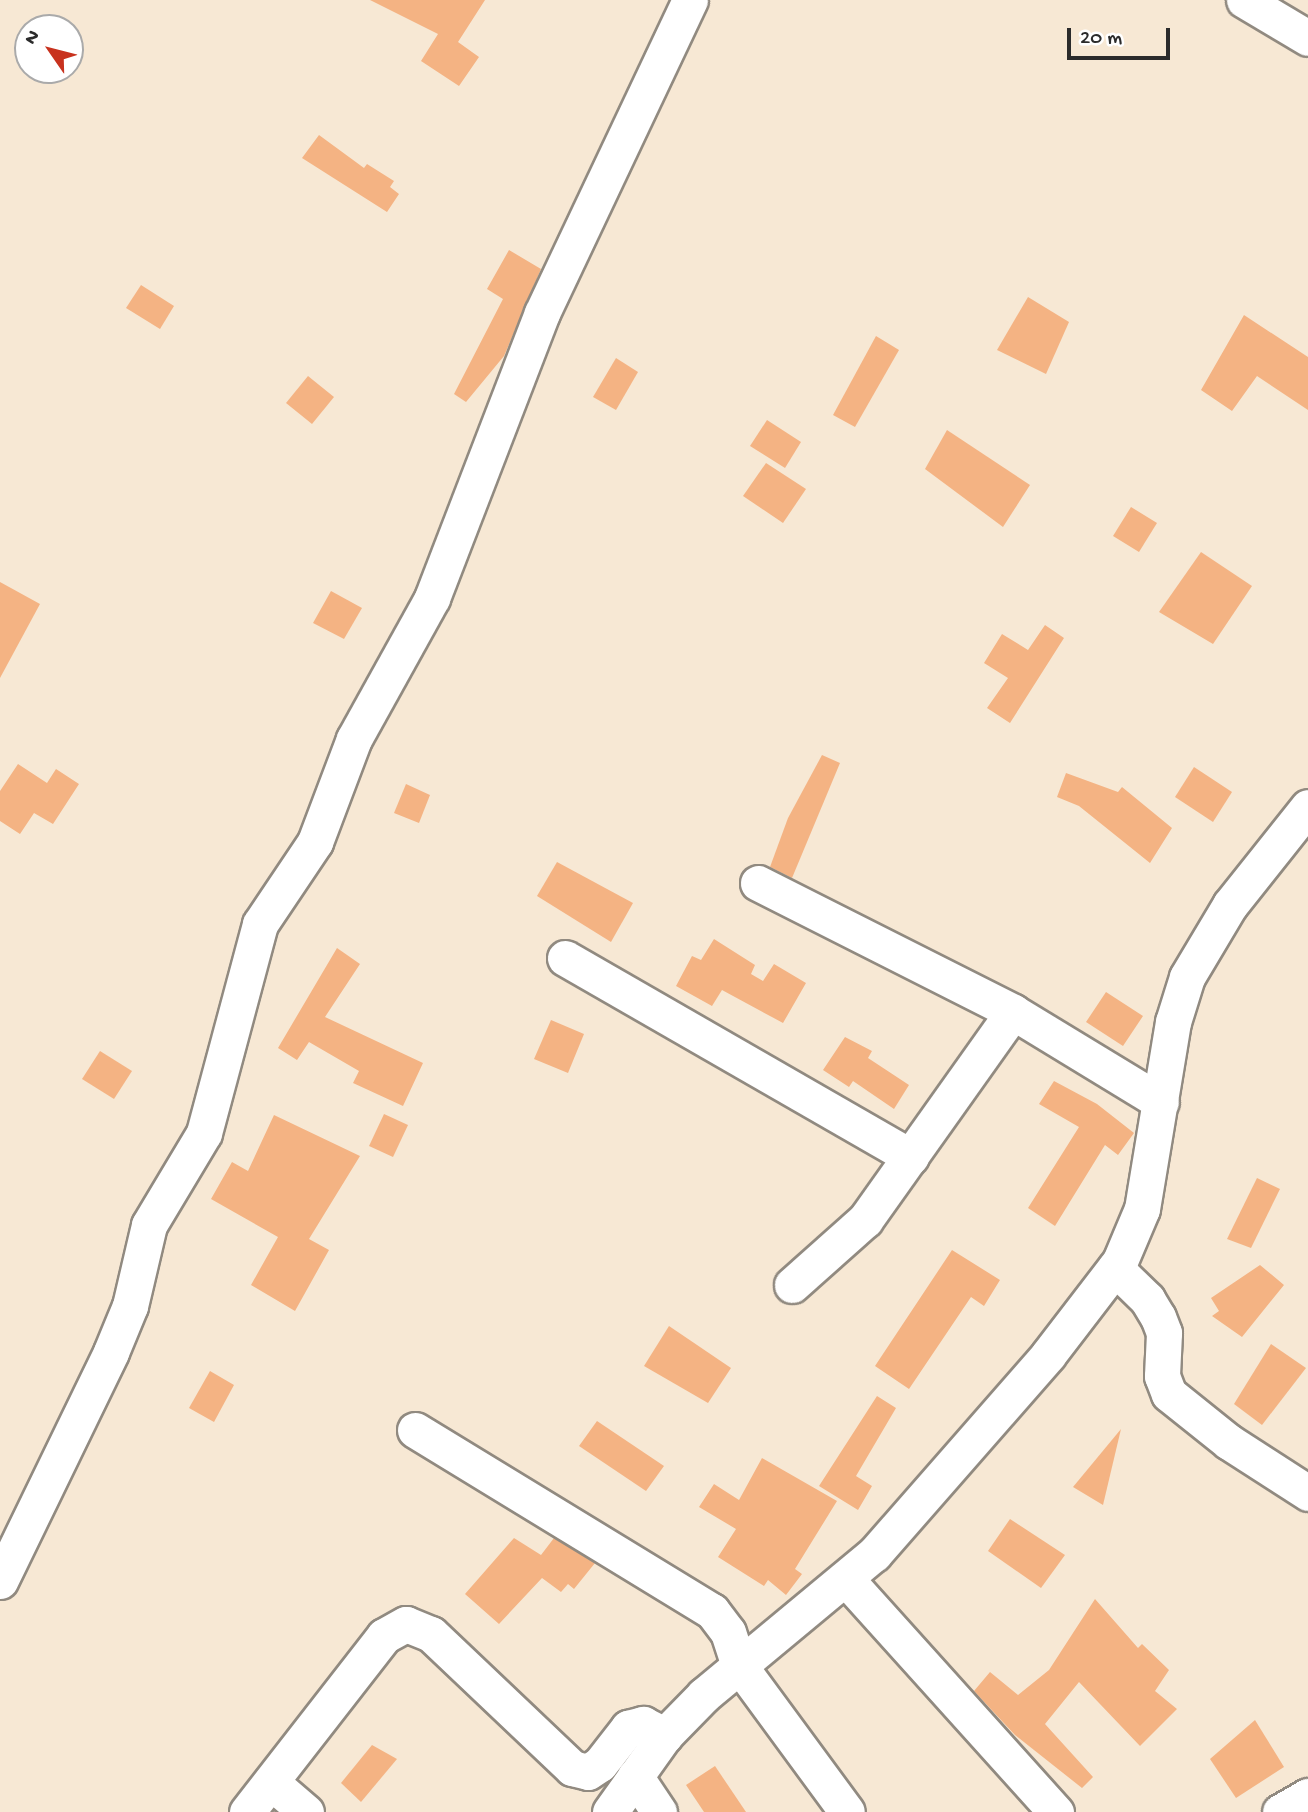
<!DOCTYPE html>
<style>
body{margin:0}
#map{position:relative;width:1308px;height:1812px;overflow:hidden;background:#f7e8d4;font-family:"Gochi Hand",sans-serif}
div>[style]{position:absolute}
.building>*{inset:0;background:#f4b383}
.roads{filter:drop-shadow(2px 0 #918a80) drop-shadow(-2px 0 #918a80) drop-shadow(0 2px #918a80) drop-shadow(0 -2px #918a80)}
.minor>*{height:35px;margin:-17.5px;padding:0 17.5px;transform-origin:17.5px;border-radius:17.5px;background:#fff}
span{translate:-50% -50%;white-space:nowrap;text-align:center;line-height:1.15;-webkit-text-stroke:7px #fff;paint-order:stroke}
.north{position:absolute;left:14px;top:14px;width:70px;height:70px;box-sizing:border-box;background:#fff;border:2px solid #aaa;border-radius:50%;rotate:305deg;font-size:19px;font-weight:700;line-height:28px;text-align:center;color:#2b2b2b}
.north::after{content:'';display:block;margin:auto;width:24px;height:32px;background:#c8321e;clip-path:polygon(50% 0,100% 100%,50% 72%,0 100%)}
.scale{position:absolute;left:1067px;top:28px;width:103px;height:32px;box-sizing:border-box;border:4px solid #2b2b2b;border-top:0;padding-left:9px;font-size:21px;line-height:24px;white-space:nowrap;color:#2b2b2b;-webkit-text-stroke:5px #fff;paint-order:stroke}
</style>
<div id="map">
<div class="building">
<div style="clip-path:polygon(370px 0,485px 0,458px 42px,479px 57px,459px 86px,421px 61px,438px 34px)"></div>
<div style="clip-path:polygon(319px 135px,364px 168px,367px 164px,394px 181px,390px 187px,399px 194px,387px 212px,302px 158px)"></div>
<div style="clip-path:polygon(509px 250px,541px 269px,504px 356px,466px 402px,454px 394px,503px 299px,487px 289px)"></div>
<div style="clip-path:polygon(141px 285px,174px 306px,160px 329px,126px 308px)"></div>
<div style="clip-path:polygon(1028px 297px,1069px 322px,1046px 374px,997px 350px)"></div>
<div style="clip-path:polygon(1244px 315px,1308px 357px,1308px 410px,1257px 376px,1232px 411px,1201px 390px)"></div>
<div style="clip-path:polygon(876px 336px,899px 350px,855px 427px,833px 415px)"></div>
<div style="clip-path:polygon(616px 358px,638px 372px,616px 410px,593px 397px)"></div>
<div style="clip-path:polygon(308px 376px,334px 397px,312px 424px,286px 403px)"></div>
<div style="clip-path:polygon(767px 420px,801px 442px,785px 468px,750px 446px)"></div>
<div style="clip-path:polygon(947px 430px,1030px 485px,1003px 527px,925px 469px)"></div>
<div style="clip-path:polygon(766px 463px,806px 489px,783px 523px,743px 496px)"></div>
<div style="clip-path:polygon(1131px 507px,1157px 523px,1139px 552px,1113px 536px)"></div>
<div style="clip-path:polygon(1201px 552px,1252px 586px,1213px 644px,1159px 612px)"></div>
<div style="clip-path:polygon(0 582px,40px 604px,0 678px)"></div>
<div style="clip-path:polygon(331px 591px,362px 608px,344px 639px,313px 623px)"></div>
<div style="clip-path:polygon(1045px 625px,1064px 638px,1010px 723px,987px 708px,1008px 678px,984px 663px,1002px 634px,1028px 650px)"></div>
<div style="clip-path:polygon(822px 755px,840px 763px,792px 878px,770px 867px,788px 818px)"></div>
<div style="clip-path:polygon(18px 764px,47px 783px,56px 769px,79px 784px,53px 824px,34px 813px,20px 834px,0 821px,0 791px)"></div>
<div style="clip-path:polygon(1194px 767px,1232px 792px,1213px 822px,1175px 797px)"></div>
<div style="clip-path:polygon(1066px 773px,1118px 792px,1122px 787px,1172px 828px,1150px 863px,1079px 806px,1057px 797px)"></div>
<div style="clip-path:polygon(406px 784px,430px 795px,419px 823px,394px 813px)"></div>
<div style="clip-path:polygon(557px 862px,633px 903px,611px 942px,537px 896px)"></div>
<div style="clip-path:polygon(714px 939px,755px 965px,751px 974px,763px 981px,774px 964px,806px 983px,783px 1023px,722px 990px,712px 1006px,676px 986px,692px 956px,701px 960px)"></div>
<div style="clip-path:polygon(337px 948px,360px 964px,325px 1017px,423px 1063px,403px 1106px,353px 1083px,359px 1071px,309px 1042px,297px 1060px,278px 1048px)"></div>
<div style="clip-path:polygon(1106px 992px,1143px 1016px,1123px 1046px,1086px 1022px)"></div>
<div style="clip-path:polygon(551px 1020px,584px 1034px,568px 1073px,534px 1059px)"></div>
<div style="clip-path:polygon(845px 1037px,872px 1051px,868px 1058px,909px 1085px,894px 1109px,853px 1081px,849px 1087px,823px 1070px)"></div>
<div style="clip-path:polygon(100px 1051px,132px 1071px,114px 1099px,82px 1079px)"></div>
<div style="clip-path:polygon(1054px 1081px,1097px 1104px,1134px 1133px,1118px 1155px,1105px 1145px,1055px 1226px,1028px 1208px,1079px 1127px,1039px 1104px)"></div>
<div style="clip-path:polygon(384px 1114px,408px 1125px,393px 1157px,369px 1146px)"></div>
<div style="clip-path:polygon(274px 1115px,360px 1156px,309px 1239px,329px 1250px,295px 1311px,251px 1285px,278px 1237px,211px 1199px,232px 1162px,248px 1171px)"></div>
<div style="clip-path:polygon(1257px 1178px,1280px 1189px,1251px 1248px,1227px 1239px)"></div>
<div style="clip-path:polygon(952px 1250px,1000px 1280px,984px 1306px,971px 1297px,909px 1389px,875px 1366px)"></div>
<div style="clip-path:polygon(1260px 1265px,1284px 1285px,1242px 1337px,1212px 1316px,1219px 1311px,1211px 1298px)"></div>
<div style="clip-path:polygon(669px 1326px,731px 1368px,708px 1403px,644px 1366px)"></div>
<div style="clip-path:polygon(1271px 1344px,1306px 1368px,1262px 1425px,1234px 1404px)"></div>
<div style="clip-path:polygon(210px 1371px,234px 1385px,214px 1422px,189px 1408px)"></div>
<div style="clip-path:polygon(877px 1396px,896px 1408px,856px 1476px,872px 1486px,858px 1510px,819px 1486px)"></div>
<div style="clip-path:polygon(597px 1421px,664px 1466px,646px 1491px,579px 1446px)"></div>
<div style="clip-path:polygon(1121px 1429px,1103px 1505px,1073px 1487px)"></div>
<div style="clip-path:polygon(762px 1458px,837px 1501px,795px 1569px,802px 1574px,786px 1595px,768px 1580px,764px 1586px,718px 1557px,736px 1529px,699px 1507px,714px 1484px,739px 1500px)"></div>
<div style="clip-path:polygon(1010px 1519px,1065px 1555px,1041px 1588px,988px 1551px)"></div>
<div style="clip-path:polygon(514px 1538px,541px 1555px,554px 1538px,595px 1563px,574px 1589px,568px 1584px,561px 1592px,542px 1578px,499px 1624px,465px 1594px)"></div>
<div style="clip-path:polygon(1095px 1599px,1138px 1648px,1142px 1644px,1169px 1670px,1155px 1691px,1177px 1709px,1140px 1746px,1079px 1682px,1045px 1724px,1093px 1777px,1082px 1788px,1015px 1735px,974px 1691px,990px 1672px,1018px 1695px,1049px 1670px)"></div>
<div style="clip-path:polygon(1255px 1720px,1284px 1767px,1236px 1798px,1210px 1759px)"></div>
<div style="clip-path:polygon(372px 1745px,397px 1759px,361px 1802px,341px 1783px)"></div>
<div style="clip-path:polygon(715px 1766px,746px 1812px,704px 1812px,686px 1785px)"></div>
</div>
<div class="roads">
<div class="minor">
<div style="left:1244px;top:0;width:74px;rotate:30.7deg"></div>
<div style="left:758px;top:883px;width:286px;rotate:26.8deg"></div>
<div style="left:1013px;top:1012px;width:173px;rotate:31.3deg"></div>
<div style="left:565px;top:958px;width:399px;rotate:29.9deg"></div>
<div style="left:1115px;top:1268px;width:45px;rotate:44.1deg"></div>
<div style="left:1147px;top:1299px;width:21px;rotate:59deg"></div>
<div style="left:1158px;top:1317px;width:17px;rotate:69deg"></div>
<div style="left:1164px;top:1333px;width:43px;rotate:92.7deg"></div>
<div style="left:1162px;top:1376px;width:19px;rotate:69deg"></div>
<div style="left:1169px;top:1394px;width:77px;rotate:38.7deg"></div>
<div style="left:1229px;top:1442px;width:94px;rotate:32.8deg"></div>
<div style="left:792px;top:1285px;width:98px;rotate:-41.7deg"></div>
<div style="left:865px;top:1220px;width:255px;rotate:-54.6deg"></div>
<div style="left:415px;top:1430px;width:348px;rotate:31.4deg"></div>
<div style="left:712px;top:1611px;width:26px;rotate:53deg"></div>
<div style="left:728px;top:1632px;width:35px;rotate:72deg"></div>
<div style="left:739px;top:1665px;width:182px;rotate:53.7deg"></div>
<div style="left:846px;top:1579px;width:314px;rotate:48deg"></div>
<div style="left:0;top:1581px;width:254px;rotate:-64.1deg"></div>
<div style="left:111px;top:1352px;width:50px;rotate:-67.6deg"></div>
<div style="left:130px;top:1306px;width:83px;rotate:-76.8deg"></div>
<div style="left:149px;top:1225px;width:107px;rotate:-59.1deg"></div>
<div style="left:204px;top:1133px;width:216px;rotate:-75deg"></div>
<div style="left:260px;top:924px;width:99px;rotate:-56.1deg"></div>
<div style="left:315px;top:842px;width:110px;rotate:-69.3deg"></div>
<div style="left:354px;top:739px;width:161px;rotate:-61deg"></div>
<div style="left:432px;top:598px;width:305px;rotate:-68.9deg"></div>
<div style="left:542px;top:313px;width:346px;rotate:-64.7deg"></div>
<div style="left:635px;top:1776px;width:43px;rotate:56.3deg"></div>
<div style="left:271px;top:1782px;width:46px;rotate:40.6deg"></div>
<div style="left:247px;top:1812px;width:223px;rotate:-52.1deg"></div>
<div style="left:384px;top:1636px;width:25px;rotate:-29deg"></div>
<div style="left:406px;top:1624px;width:27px;rotate:22deg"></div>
<div style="left:431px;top:1634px;width:195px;rotate:43.5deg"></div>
<div style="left:572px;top:1768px;width:16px;rotate:14deg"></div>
<div style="left:588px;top:1772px;width:14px;rotate:-34deg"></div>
<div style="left:600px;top:1764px;width:46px;rotate:-52.1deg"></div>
<div style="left:628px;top:1728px;width:16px;rotate:-15deg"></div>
<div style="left:643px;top:1724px;width:25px;rotate:27deg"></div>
<div style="left:610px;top:1812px;width:95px;rotate:-54.5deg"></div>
<div style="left:665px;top:1735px;width:56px;rotate:-45.7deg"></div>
<div style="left:704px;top:1695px;width:221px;rotate:-39.7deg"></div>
<div style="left:874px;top:1554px;width:264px;rotate:-48.8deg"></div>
<div style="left:1048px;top:1355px;width:118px;rotate:-52.5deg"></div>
<div style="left:1120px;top:1261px;width:56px;rotate:-67.1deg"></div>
<div style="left:1142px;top:1209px;width:190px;rotate:-80.6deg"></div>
<div style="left:1173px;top:1022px;width:47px;rotate:-72.7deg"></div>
<div style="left:1187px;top:977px;width:84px;rotate:-59.2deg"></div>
<div style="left:1230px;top:905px;width:125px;rotate:-51.5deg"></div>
<div style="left:1280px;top:1812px;width:32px;rotate:-30deg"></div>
</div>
</div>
<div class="north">N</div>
<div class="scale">20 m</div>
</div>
